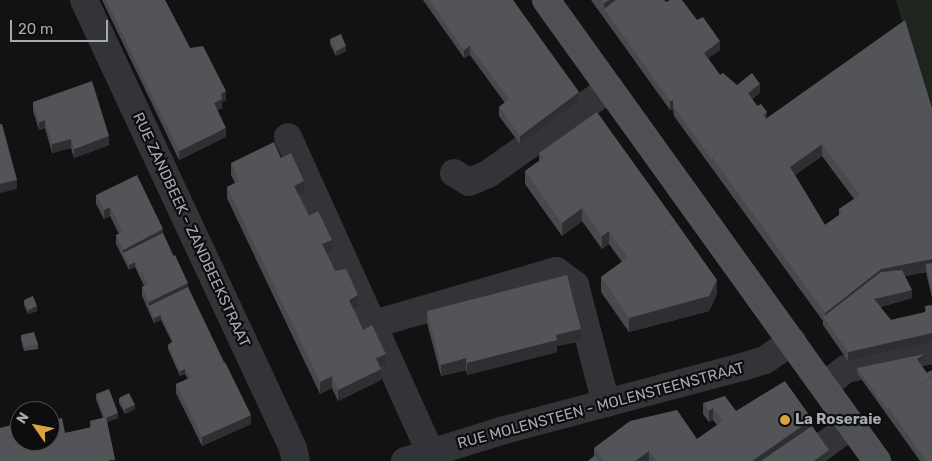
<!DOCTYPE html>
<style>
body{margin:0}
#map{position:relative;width:932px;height:461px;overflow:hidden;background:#121213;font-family:Rubik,sans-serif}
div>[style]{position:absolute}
.green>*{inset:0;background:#1e251f}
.minor>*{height:28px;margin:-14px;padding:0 14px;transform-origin:14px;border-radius:14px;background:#333437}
.major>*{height:28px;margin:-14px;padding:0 14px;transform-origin:14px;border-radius:14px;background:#4f5156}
.tram>*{height:1px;margin:-0.5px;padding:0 0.5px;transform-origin:0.5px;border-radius:0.5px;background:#4c4e52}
.wall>*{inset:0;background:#48494e}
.shaded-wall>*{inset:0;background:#2e2f32}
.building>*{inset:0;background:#525458}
.dots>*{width:14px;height:14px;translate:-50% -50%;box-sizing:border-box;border:2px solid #0d0d0e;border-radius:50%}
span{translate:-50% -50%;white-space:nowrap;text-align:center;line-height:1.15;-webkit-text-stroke:4.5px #0d0d0e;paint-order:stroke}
.street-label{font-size:15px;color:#a5a9b2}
.poi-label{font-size:15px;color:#a5a9b2;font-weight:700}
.left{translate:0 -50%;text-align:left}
.north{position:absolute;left:10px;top:401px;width:50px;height:50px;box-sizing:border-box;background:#0d0d0e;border:1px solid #4a4b50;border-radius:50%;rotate:303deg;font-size:14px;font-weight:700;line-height:20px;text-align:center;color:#a5a9b2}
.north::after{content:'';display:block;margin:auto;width:18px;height:22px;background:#dda240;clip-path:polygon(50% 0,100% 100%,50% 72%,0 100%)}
.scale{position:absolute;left:10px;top:20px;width:98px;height:22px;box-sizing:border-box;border:2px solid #a5a9b2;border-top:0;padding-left:6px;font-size:15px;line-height:18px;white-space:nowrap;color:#a5a9b2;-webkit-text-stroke:4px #0d0d0e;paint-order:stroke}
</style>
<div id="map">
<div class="green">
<div style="clip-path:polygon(896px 0,932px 0,932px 121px,905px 32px)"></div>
</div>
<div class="minor">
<div style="left:84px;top:0;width:495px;rotate:65deg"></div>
<div style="left:293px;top:449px;width:12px;rotate:76deg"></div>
<div style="left:288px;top:137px;width:347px;rotate:65.7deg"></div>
<div style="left:454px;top:173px;width:17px;rotate:31deg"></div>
<div style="left:469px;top:182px;width:21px;rotate:-23deg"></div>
<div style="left:488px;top:174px;width:149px;rotate:-35.2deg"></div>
<div style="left:374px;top:324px;width:190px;rotate:-16.2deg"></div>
<div style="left:556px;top:271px;width:24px;rotate:36deg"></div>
<div style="left:575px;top:285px;width:122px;rotate:75.3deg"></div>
<div style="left:824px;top:386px;width:28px;rotate:-38deg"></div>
<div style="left:846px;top:369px;width:88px;rotate:-12.5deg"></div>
<div style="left:405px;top:461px;width:101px;rotate:-17.4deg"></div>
<div style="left:501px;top:431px;width:249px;rotate:-14.9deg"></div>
<div style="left:742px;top:367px;width:24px;rotate:-17deg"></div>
<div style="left:765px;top:360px;width:33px;rotate:-35deg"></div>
<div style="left:802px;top:461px;width:62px;rotate:-35.8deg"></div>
</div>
<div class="major">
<div style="left:546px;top:0;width:568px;rotate:54.32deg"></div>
</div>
<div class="tram">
<div style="left:536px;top:0;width:568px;rotate:54.24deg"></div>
<div style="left:557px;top:0;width:566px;rotate:54.49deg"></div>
</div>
<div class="wall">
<div style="clip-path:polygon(102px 0,165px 0,190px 48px,226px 100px,222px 102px,222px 108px,217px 110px,226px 137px,179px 160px)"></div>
<div style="clip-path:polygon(423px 0,513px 0,579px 101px,520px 144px,499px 116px,499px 107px,505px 103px,470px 55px,464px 58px)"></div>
<div style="clip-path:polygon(evenodd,591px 0,664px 0,666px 2px,697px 20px,720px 50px,708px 58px,720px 75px,737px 85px,760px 93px,752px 99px,767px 118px,932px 108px,932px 298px,926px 272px,905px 276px,912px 298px,880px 307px,891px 320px,925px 312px,925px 306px,932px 342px,848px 361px,823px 325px,823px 321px,674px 116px,673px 109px,670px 110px,591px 0,822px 156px,854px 199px,839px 209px,839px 215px,825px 225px,795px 175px,822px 156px)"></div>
<div style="clip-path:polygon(330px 39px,346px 51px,336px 56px,330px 44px)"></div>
<div style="clip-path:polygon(33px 102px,109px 145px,74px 158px,71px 148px,52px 153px,45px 128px,39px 130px,33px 111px)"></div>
<div style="clip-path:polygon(539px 153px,717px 294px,709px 311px,629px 332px,601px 292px,601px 277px,622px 262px,609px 244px,602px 249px,582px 221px,562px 236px,525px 184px,525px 171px,539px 161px)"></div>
<div style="clip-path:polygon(281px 158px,304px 193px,299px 195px,309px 216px,332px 252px,327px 254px,335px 271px,358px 307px,354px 309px,363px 330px,386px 365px,381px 368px,381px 380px,338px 401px,332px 388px,320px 394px,227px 198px,227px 187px,235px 183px,231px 175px,231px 163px)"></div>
<div style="clip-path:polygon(96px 195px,163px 233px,251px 424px,202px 446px,176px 393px,176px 384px,188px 379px,185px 374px,180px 376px,168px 349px,168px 345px,172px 342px,161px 320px,154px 323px,142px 296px,142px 287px,144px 286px,135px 267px,129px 270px,116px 244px,116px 235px,119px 234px,110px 216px,104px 219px,96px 204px)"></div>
<div style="clip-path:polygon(24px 300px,37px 311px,28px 314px,24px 305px)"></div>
<div style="clip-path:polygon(427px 311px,581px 341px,557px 346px,557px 352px,467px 375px,466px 370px,441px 376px,427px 323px)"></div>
<div style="clip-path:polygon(21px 335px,38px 344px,38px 349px,24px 351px,21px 340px)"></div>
<div style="clip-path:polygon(925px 359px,919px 363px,932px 461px,920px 461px,857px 373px,857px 368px)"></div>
<div style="clip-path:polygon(96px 394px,118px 418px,107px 422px,115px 461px,16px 429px,65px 433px,90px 428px,90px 421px,103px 418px,96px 399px)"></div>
<div style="clip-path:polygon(119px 398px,135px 409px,125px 414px,119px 403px)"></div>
<div style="clip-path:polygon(703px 403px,736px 411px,812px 426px,829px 455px,821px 461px,588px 461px,594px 456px,594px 448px,697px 439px,717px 425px,713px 420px,709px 422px,703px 414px)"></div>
</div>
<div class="shaded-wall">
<div style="clip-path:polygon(609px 0,629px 0,604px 9px,604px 18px,604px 3px)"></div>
<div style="clip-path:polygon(720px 41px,720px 50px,704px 61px,704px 53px)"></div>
<div style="clip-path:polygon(346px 46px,346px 51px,336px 56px,336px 51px)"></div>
<div style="clip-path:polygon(470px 46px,470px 55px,464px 58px,464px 50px)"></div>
<div style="clip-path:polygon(760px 84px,760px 93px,748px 102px,748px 93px)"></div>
<div style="clip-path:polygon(226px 91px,226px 100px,222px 102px,222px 108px,214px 112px,214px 103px,221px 94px)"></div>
<div style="clip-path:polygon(579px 92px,579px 101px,520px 144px,520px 136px)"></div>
<div style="clip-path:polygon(673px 100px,673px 109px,670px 110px,670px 101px)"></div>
<div style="clip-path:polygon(767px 112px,767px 129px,764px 115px)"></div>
<div style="clip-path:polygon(45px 120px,45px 128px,39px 130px,39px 122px)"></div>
<div style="clip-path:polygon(226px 128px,226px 137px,179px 160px,179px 151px)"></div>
<div style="clip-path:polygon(109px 136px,109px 145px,74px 158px,74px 149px)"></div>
<div style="clip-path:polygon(71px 139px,71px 148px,52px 153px,52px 144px)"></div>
<div style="clip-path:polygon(822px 144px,822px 156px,790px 178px,790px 167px)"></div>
<div style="clip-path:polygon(17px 180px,17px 189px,0 193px,0 184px)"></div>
<div style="clip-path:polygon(304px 181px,304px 193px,294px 197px,294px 186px)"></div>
<div style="clip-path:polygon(110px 207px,110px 216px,104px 219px,104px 210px)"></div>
<div style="clip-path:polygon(582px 208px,582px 221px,562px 236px,562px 223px)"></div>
<div style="clip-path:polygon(163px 229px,163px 238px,123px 253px,123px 258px,123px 250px)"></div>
<div style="clip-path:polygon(609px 231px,609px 244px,602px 249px,602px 236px)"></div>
<div style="clip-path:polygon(332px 240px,332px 252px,322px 256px,322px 244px)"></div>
<div style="clip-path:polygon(932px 259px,932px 270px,926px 264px,926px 272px,881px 281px,825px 320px,825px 313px,881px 269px)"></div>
<div style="clip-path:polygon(135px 262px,135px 267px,129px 270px,129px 265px)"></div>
<div style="clip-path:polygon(717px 280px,717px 294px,709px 311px,629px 332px,629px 318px)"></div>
<div style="clip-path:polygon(188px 283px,188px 291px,149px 306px,149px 302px)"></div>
<div style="clip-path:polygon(912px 290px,912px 298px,874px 308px,874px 299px)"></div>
<div style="clip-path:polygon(358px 295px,358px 307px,349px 311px,349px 300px)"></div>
<div style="clip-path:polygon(37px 306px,37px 311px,28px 314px,28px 310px)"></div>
<div style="clip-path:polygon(161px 315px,161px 320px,154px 323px,154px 318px)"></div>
<div style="clip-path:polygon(581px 329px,581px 341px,557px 346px,557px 352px,467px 375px,467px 363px,556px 335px)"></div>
<div style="clip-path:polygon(932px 333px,932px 342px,848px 361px,848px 352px)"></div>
<div style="clip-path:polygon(386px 354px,386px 365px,376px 370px,376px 358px)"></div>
<div style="clip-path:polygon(925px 354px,925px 359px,917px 364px,917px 359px)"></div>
<div style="clip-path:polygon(466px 358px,466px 370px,441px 376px,441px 365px)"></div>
<div style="clip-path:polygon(185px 369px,185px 374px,180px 376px,180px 371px)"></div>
<div style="clip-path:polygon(381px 369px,381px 380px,338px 401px,338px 390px)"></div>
<div style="clip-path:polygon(332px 376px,332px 388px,320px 394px,320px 382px)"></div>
<div style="clip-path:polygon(135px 405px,135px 409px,125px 414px,125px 409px)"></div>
<div style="clip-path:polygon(713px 408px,713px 420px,709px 422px,709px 411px)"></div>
<div style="clip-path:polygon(118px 413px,118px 418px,105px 423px,105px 418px)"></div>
<div style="clip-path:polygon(251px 415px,251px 424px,202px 446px,202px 437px)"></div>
<div style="clip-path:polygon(812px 419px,812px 431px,768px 461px,752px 461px)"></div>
<div style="clip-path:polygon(829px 450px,829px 455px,821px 461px,814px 461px)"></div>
<div style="clip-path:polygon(649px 451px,649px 461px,635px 461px)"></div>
</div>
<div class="building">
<div style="clip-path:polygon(106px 0,165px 0,190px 48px,203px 46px,226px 91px,221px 94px,222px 99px,214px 103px,226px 128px,179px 151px)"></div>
<div style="clip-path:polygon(429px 0,513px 0,579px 92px,520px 136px,499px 107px,509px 99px,470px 46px,464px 50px)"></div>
<div style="clip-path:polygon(602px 0,609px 0,604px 3px)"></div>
<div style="clip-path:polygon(616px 0,664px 0,666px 2px,670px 0,682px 0,697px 20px,703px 17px,720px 41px,704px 53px,720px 75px,723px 73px,737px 85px,752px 73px,760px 84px,748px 93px,757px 106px,761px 104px,767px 112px,764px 115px,766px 119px,712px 157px,712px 160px,674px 107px,673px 100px,670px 101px,604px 9px)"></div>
<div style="clip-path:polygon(evenodd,905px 20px,932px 108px,932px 259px,881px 269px,825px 313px,712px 157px,905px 20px,822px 144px,860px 195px,839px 209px,842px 213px,825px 225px,790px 167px,822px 144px)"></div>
<div style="clip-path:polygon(341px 34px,346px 46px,336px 51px,330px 39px)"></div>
<div style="clip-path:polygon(92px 81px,109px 136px,74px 149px,71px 139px,52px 144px,45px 120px,39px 122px,33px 102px)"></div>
<div style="clip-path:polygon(597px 112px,676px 222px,628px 258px,609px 231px,602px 236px,582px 208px,562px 223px,525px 171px,543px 158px,539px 153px)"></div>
<div style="clip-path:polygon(0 124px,2px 124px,17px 180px,0 184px)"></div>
<div style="clip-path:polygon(274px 142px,281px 158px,291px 153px,304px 181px,294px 186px,309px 216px,318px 211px,332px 240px,322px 244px,335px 271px,346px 269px,358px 295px,349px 300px,363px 330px,372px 325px,386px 354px,376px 358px,381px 369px,338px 390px,332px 376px,320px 382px,227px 187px,239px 181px,231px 163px)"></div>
<div style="clip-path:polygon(137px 175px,163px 229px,123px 250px,116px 235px,123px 232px,110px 207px,104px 210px,96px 195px)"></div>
<div style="clip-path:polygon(676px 222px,717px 280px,709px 296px,629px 318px,601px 277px)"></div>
<div style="clip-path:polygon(163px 233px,173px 256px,141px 271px,141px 275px,135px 262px,129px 265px,123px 253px)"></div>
<div style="clip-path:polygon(175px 255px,188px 283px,149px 302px,142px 287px,148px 285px,141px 271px)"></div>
<div style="clip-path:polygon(932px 263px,932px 289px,926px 264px)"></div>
<div style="clip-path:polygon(902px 270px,912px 290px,874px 299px,891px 320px,926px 312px,925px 306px,932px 305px,932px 333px,848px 352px,823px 317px,881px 272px)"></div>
<div style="clip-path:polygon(567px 275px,581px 329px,556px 335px,557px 340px,467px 363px,466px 358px,441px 365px,427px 311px)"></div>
<div style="clip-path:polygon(188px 287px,224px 362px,190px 378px,185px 369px,180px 371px,168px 345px,173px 341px,161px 315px,154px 318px,149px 306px)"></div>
<div style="clip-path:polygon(33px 296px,37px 306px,28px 310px,24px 300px)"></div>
<div style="clip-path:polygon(34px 332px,38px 344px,24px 347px,21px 335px)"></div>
<div style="clip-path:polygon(925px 354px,917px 359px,927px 373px,931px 370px,932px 372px,932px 376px,888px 407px,888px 411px,857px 368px)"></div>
<div style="clip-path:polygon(225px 362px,251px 415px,202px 437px,176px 384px)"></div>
<div style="clip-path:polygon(932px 376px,932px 461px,926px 461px,888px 407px)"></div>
<div style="clip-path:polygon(785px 381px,812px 419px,752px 461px,656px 461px,649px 451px,635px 461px,604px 461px,594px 448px,630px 421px,677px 410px,697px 439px,723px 421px,713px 408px,709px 411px,703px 403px,725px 396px,736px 411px)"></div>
<div style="clip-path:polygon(109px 389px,118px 413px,105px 418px,96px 394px)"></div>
<div style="clip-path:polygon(129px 393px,135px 405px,125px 409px,119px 398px)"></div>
<div style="clip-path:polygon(106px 417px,115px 459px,108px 461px,0 461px,0 428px,15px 424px,16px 429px,20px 428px,20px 441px,50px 441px,50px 421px,62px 418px,65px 433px,92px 427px,90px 421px)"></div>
<div style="clip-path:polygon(812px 426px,829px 450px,814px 461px,761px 461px)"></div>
<div style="clip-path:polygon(595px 456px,599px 461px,588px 461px)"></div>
</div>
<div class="dots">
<div style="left:785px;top:420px;background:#dda240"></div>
</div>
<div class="street-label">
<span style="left:191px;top:230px;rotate:65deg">RUE ZANDBEEK - ZANDBEEKSTRAAT</span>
<span style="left:601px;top:406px;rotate:-15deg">RUE MOLENSTEEN - MOLENSTEENSTRAAT</span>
</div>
<div class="poi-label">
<span class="left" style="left:795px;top:420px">La Roseraie</span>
</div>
<div class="north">N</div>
<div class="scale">20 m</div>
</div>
